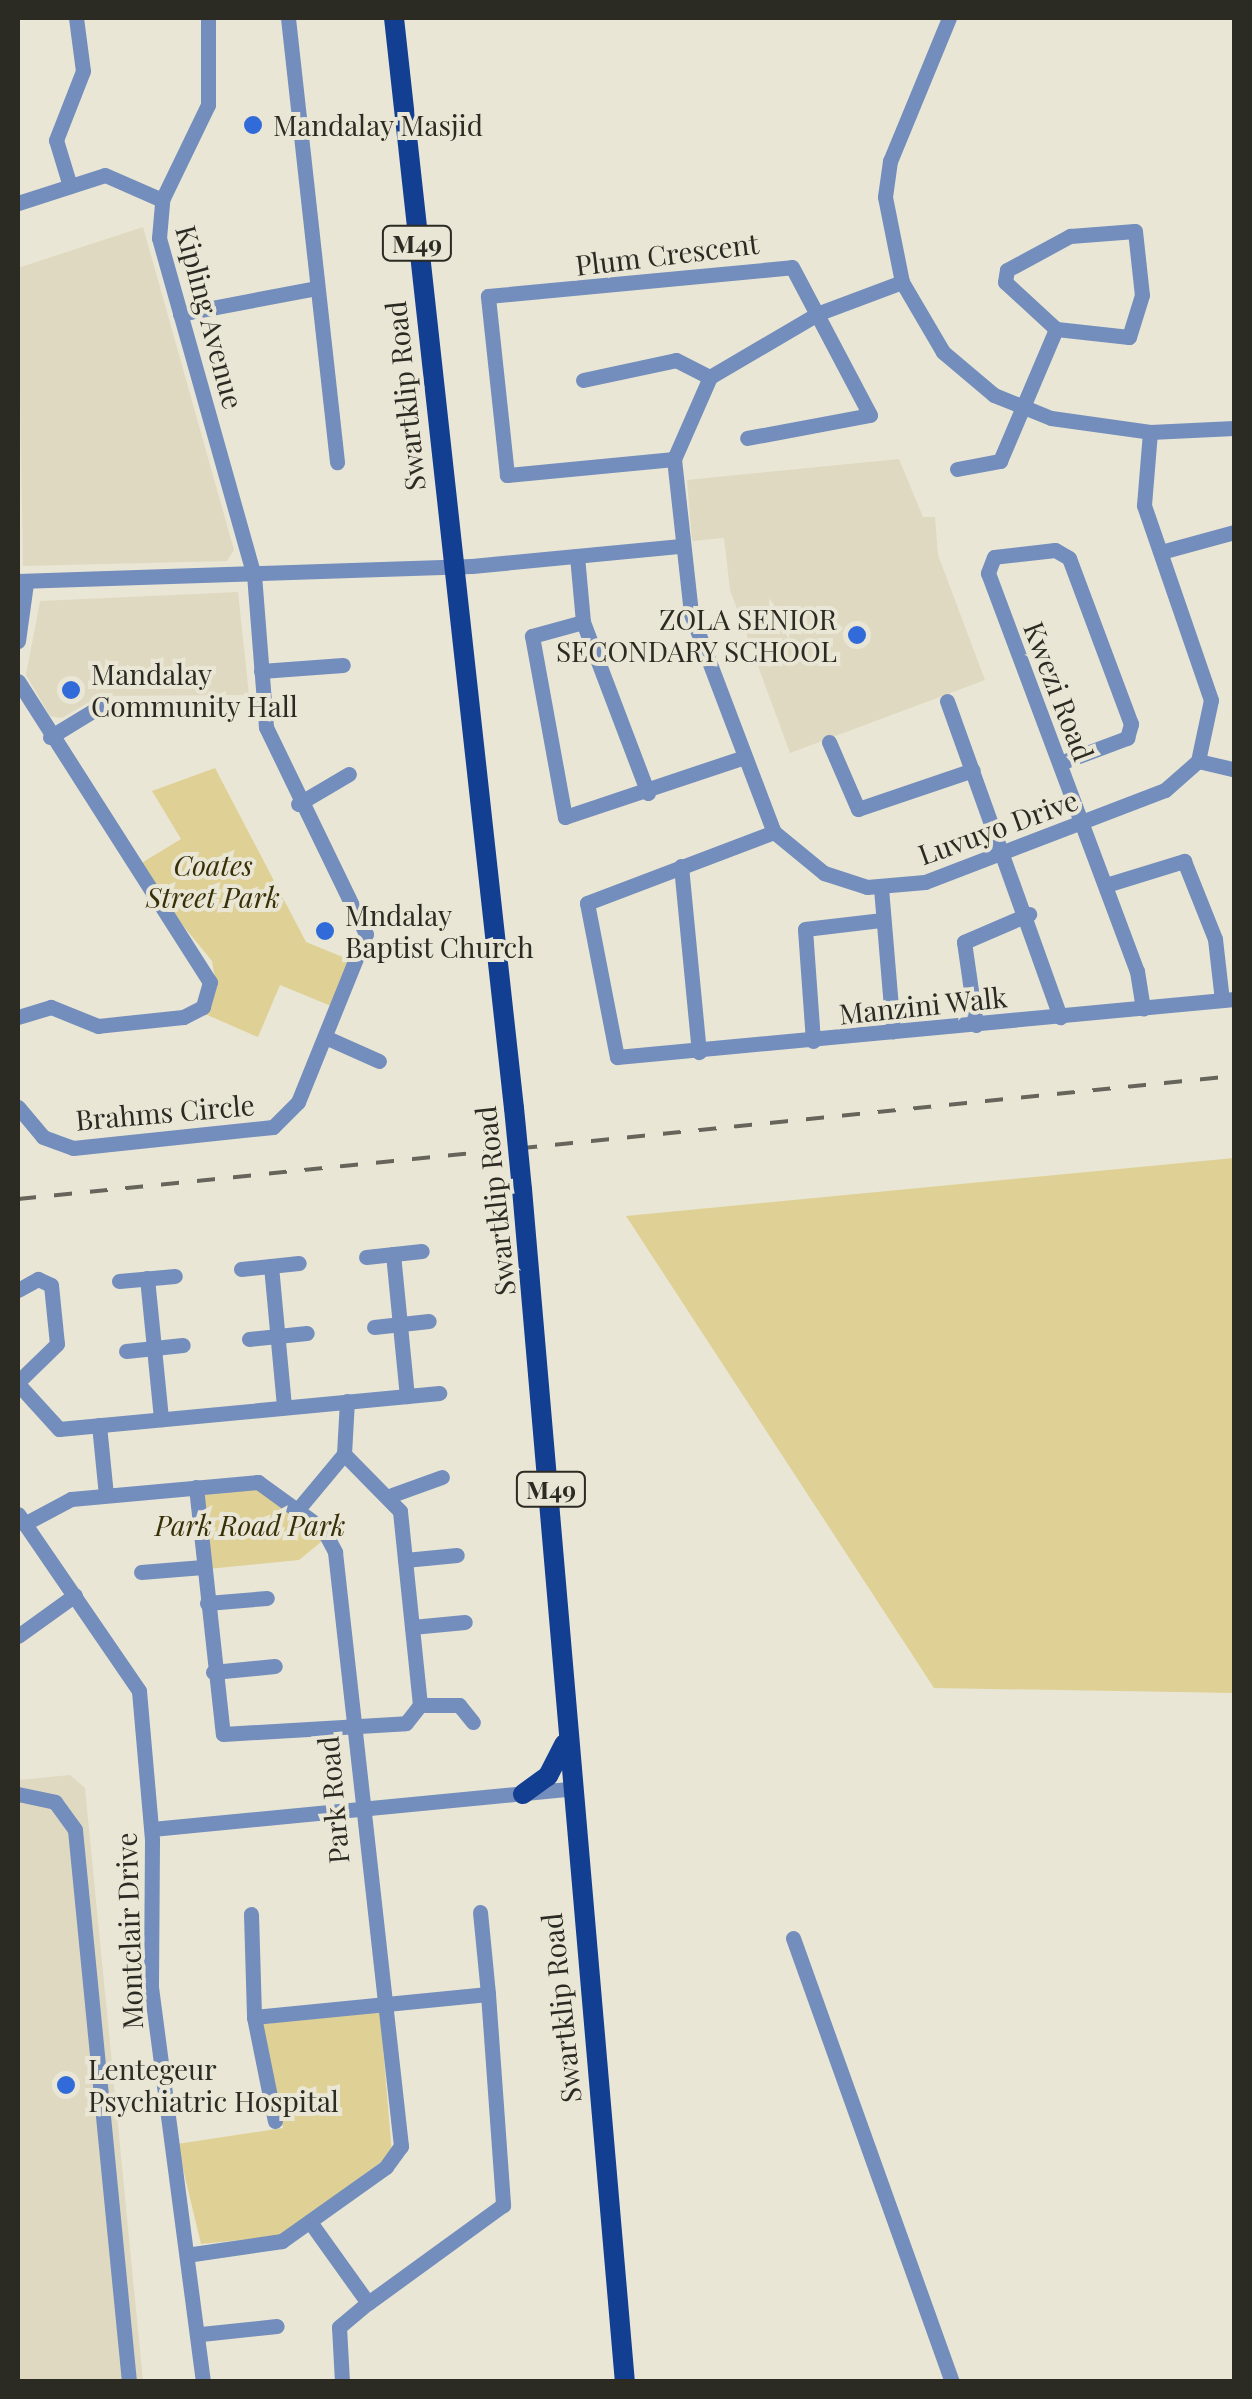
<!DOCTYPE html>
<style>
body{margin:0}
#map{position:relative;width:1252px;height:2399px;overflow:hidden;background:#e9e6d5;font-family:"Playfair Display",serif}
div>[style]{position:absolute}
.built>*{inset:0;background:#dfd9c1}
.green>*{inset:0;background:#dfd195}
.minor>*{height:15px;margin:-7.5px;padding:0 7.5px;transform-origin:7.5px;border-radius:7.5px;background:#738dbc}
.major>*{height:20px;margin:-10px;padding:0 10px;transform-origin:10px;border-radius:10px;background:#133f92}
.rail>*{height:4px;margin-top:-2px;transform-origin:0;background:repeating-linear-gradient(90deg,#67655b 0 18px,transparent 0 36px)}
.major-bridge>*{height:20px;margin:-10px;padding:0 10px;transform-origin:10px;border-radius:10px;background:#133f92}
.dots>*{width:28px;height:28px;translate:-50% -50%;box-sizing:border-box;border:5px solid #e9e6d5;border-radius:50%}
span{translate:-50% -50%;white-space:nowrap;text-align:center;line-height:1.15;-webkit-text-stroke:8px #e9e6d5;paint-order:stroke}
.shield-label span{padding:2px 8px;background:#e9e6d5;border:2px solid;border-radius:8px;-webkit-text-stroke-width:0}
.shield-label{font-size:25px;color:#2b2a23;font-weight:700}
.poi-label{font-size:28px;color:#2b2a23}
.left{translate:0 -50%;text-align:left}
.right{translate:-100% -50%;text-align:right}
.street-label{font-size:28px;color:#2b2a23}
.park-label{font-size:28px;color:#372f07;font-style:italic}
.frame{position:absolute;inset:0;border:20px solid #2b2a23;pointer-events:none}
</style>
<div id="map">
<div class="built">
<div style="clip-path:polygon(143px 227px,234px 550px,227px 561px,23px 566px,18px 268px)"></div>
<div style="clip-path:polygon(899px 459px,923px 517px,935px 517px,938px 555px,985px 680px,790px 753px,730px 590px,724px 538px,692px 541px,687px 480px)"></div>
<div style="clip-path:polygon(238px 592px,249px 695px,99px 696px,62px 718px,50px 716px,26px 675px,40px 601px)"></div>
<div style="clip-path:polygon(70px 1775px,85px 1788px,143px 2381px,18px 2382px,18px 1780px)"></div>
</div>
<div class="green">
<div style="clip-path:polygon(215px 768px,306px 942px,350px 960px,331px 1006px,280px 985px,258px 1037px,205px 1014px,216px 985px,212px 961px,135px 867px,181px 839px,152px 791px)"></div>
<div style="clip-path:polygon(1234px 1158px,1234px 1693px,934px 1688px,626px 1216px)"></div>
<div style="clip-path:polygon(253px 1485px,326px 1538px,299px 1560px,208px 1569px,203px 1493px)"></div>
<div style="clip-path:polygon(380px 2012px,392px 2154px,280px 2236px,201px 2244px,177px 2144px,283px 2128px,263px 2024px)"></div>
</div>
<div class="minor">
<div style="left:288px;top:18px;width:447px;rotate:83.7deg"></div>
<div style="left:949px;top:18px;width:155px;rotate:112.4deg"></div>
<div style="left:890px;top:161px;width:36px;rotate:98deg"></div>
<div style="left:885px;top:197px;width:87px;rotate:78.7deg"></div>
<div style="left:902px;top:282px;width:81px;rotate:59.6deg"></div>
<div style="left:943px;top:352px;width:67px;rotate:40.1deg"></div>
<div style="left:994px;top:395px;width:61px;rotate:22deg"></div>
<div style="left:1051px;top:418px;width:100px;rotate:8deg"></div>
<div style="left:1150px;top:432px;width:84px;rotate:-2.7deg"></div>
<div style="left:70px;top:186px;width:48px;rotate:-106.9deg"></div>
<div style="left:56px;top:140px;width:74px;rotate:-68.6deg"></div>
<div style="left:83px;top:71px;width:53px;rotate:-97.5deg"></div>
<div style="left:18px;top:203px;width:91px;rotate:-17.8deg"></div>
<div style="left:105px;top:175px;width:62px;rotate:23.7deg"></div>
<div style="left:1135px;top:231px;width:64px;rotate:83.8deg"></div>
<div style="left:1142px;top:295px;width:44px;rotate:107.2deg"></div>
<div style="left:1129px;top:337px;width:73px;rotate:-173.7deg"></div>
<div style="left:1056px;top:329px;width:69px;rotate:-137.3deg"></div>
<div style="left:1005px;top:282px;width:12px;rotate:-81deg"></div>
<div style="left:1007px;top:270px;width:72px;rotate:-28.4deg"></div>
<div style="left:1070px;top:236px;width:65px;rotate:-4.4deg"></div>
<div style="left:902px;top:282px;width:89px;rotate:159.5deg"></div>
<div style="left:819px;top:313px;width:126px;rotate:149.6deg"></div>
<div style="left:710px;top:377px;width:90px;rotate:113.7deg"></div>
<div style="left:674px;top:459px;width:156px;rotate:83.7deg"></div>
<div style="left:691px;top:614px;width:233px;rotate:69.2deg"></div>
<div style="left:774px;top:832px;width:65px;rotate:39.4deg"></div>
<div style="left:824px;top:873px;width:45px;rotate:18deg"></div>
<div style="left:867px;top:887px;width:58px;rotate:-4.9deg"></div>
<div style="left:925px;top:882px;width:257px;rotate:-21deg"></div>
<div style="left:1165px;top:790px;width:44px;rotate:-41.3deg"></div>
<div style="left:1198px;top:761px;width:62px;rotate:-78deg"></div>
<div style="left:1211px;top:700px;width:206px;rotate:-109deg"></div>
<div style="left:1144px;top:505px;width:73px;rotate:-85.3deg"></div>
<div style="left:180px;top:314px;width:133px;rotate:-10.8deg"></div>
<div style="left:583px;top:380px;width:95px;rotate:-12.1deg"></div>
<div style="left:676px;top:360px;width:38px;rotate:27deg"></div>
<div style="left:674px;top:459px;width:168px;rotate:174.5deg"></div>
<div style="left:507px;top:475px;width:180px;rotate:-96.1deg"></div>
<div style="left:488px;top:296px;width:305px;rotate:-5.4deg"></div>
<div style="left:792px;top:267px;width:167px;rotate:62.2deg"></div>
<div style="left:870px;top:415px;width:125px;rotate:169.4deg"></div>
<div style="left:957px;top:469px;width:44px;rotate:-10.5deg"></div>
<div style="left:1000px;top:461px;width:143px;rotate:-67deg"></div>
<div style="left:1161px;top:552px;width:76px;rotate:-15.3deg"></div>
<div style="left:577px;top:556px;width:66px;rotate:84.8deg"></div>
<div style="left:583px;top:622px;width:183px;rotate:69.2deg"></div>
<div style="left:18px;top:581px;width:454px;rotate:-1.9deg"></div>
<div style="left:472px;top:566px;width:210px;rotate:-5.5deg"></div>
<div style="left:583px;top:622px;width:53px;rotate:164.6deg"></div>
<div style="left:532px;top:636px;width:184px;rotate:79.7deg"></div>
<div style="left:565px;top:817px;width:189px;rotate:-18.5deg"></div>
<div style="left:18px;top:641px;width:59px;rotate:-82.1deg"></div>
<div style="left:261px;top:671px;width:82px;rotate:-4.2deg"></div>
<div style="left:18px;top:681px;width:357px;rotate:57.5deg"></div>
<div style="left:210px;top:982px;width:26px;rotate:106deg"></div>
<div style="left:203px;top:1007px;width:22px;rotate:153deg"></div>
<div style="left:183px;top:1017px;width:85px;rotate:174deg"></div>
<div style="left:98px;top:1026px;width:51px;rotate:-158deg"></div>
<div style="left:51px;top:1007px;width:34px;rotate:163deg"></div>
<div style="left:947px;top:701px;width:336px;rotate:70.3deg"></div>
<div style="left:50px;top:737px;width:54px;rotate:-31.3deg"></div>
<div style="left:96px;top:709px;width:47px;rotate:-2.4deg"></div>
<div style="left:829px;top:742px;width:73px;rotate:66.6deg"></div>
<div style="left:858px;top:809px;width:121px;rotate:-18.7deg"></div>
<div style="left:1198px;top:761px;width:37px;rotate:13deg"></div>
<div style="left:1060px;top:763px;width:72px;rotate:-20.5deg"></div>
<div style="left:1127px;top:738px;width:15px;rotate:-74deg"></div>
<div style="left:1131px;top:724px;width:177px;rotate:-110.5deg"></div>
<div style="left:1069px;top:558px;width:16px;rotate:-150deg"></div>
<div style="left:1055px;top:550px;width:61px;rotate:173.5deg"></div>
<div style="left:994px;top:557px;width:17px;rotate:111deg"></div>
<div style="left:988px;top:573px;width:425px;rotate:69.5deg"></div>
<div style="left:1137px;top:971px;width:38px;rotate:81deg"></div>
<div style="left:298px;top:804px;width:59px;rotate:-30.5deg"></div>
<div style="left:774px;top:832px;width:200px;rotate:159.2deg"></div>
<div style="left:587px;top:903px;width:157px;rotate:79deg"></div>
<div style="left:617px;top:1057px;width:620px;rotate:-5.37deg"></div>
<div style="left:681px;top:866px;width:187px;rotate:84.5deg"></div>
<div style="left:1106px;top:885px;width:82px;rotate:-17.1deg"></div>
<div style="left:1184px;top:861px;width:84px;rotate:68.3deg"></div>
<div style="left:1215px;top:939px;width:61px;rotate:83.5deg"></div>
<div style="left:881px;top:888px;width:144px;rotate:85.2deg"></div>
<div style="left:976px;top:1025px;width:84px;rotate:-98.2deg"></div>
<div style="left:964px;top:942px;width:71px;rotate:-23.3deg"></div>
<div style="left:325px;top:1037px;width:59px;rotate:24deg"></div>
<div style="left:813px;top:1041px;width:112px;rotate:-94.1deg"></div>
<div style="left:805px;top:929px;width:78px;rotate:-6.7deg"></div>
<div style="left:18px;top:1107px;width:39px;rotate:50deg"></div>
<div style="left:43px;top:1137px;width:32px;rotate:20deg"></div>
<div style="left:73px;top:1148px;width:201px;rotate:-6deg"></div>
<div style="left:273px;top:1127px;width:35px;rotate:-45deg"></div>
<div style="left:298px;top:1102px;width:181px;rotate:-68deg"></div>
<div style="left:366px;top:934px;width:230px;rotate:-115.8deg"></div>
<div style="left:266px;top:727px;width:151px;rotate:-94.5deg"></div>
<div style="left:254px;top:576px;width:351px;rotate:-105.7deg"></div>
<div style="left:159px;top:238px;width:38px;rotate:-85deg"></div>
<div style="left:162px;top:200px;width:106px;rotate:-64.2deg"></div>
<div style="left:208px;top:105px;width:87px;rotate:-90deg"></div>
<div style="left:393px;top:1254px;width:143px;rotate:84.4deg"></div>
<div style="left:366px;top:1257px;width:56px;rotate:-6.1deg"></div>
<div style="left:271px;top:1266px;width:142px;rotate:84.7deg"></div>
<div style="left:241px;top:1269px;width:58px;rotate:-5.9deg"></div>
<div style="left:147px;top:1278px;width:142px;rotate:84.3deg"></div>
<div style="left:119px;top:1281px;width:56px;rotate:-5.1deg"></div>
<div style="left:18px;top:1290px;width:23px;rotate:-29deg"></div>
<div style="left:38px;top:1279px;width:14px;rotate:25deg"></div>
<div style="left:51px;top:1285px;width:59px;rotate:84.2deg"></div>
<div style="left:57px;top:1344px;width:54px;rotate:135.7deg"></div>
<div style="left:374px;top:1327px;width:55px;rotate:-6.2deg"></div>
<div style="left:249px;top:1339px;width:58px;rotate:-5.9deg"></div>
<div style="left:126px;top:1351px;width:57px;rotate:-6deg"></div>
<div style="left:18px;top:1384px;width:61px;rotate:47.7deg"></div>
<div style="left:59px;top:1429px;width:382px;rotate:-5.4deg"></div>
<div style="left:99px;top:1425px;width:70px;rotate:84.3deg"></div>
<div style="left:196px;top:1487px;width:248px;rotate:83.8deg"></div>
<div style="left:223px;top:1734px;width:183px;rotate:-3.4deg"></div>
<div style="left:406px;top:1723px;width:23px;rotate:-52deg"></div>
<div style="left:420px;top:1705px;width:195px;rotate:-95.9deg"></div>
<div style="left:400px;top:1511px;width:80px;rotate:-134.5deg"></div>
<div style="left:392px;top:1495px;width:53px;rotate:-19.8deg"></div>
<div style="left:299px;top:1508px;width:70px;rotate:-50.2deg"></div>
<div style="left:344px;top:1454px;width:53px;rotate:-86.8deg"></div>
<div style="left:18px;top:1514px;width:214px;rotate:55.6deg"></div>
<div style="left:139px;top:1691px;width:150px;rotate:85deg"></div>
<div style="left:152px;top:1840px;width:147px;rotate:90.4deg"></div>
<div style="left:151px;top:1987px;width:398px;rotate:82.5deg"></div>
<div style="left:24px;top:1524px;width:53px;rotate:-28deg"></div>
<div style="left:71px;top:1499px;width:188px;rotate:-5.2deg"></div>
<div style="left:258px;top:1482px;width:80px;rotate:35.9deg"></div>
<div style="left:323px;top:1529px;width:26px;rotate:62deg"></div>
<div style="left:335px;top:1552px;width:598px;rotate:83.66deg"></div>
<div style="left:401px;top:2146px;width:26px;rotate:126deg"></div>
<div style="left:386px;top:2167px;width:128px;rotate:144.6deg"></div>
<div style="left:282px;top:2241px;width:90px;rotate:171.7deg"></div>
<div style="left:405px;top:1560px;width:52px;rotate:-5.5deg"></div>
<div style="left:141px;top:1572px;width:62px;rotate:-4.6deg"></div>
<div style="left:207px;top:1603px;width:60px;rotate:-4.8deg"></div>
<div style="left:412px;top:1627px;width:53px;rotate:-5.4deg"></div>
<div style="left:18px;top:1636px;width:70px;rotate:-35.7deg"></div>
<div style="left:213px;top:1672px;width:62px;rotate:-5.5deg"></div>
<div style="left:420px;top:1705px;width:39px"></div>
<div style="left:459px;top:1705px;width:22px;rotate:51deg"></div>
<div style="left:18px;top:1794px;width:38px;rotate:12deg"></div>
<div style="left:55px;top:1802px;width:34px;rotate:54deg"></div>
<div style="left:75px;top:1830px;width:555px;rotate:84.41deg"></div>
<div style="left:152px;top:1829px;width:421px;rotate:-5.5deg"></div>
<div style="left:480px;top:1912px;width:82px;rotate:84.4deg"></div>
<div style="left:251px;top:1914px;width:103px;rotate:88.3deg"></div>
<div style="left:254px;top:2017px;width:106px;rotate:78.6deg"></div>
<div style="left:793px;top:1938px;width:472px;rotate:70.3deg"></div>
<div style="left:254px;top:2017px;width:235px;rotate:-5.6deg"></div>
<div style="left:488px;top:1994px;width:212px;rotate:85.9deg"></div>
<div style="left:503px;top:2205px;width:167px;rotate:144deg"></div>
<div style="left:368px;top:2303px;width:100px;rotate:-125.6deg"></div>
<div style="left:201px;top:2334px;width:76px;rotate:-6deg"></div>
<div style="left:342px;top:2382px;width:55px;rotate:-93.1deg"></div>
<div style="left:339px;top:2327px;width:38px;rotate:-40deg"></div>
</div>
<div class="major">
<div style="left:394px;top:18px;width:1097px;rotate:83.72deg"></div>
<div style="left:522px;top:1189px;width:1197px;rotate:85.07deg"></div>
<div style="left:523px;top:1794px;width:31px;rotate:-36deg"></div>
<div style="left:548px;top:1776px;width:36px;rotate:-63deg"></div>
</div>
<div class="rail">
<div style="left:18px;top:1199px;width:1222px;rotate:-5.78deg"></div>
</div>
<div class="major-bridge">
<div style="left:514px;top:1108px;width:81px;rotate:84.4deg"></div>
</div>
<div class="dots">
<div style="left:253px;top:125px;background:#316bd9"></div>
<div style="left:857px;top:635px;background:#316bd9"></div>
<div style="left:71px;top:690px;background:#316bd9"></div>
<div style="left:325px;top:931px;background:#316bd9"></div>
<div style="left:66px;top:2085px;background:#316bd9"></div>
</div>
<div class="shield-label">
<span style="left:417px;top:243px">M49</span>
<span style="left:551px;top:1489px">M49</span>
</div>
<div class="poi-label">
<span class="left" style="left:273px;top:125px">Mandalay Masjid</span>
<span class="right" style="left:837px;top:635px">ZOLA SENIOR<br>SECONDARY SCHOOL</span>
<span class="left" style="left:91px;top:690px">Mandalay<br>Community Hall</span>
<span class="left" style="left:345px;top:931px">Mndalay<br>Baptist Church</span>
<span class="left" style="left:88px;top:2085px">Lentegeur<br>Psychiatric Hospital</span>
</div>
<div class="street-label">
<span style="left:667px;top:254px;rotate:-7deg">Plum Crescent</span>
<span style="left:210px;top:317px;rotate:75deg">Kipling Avenue</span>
<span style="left:405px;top:396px;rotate:-96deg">Swartklip Road</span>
<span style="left:1059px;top:691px;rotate:69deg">Kwezi Road</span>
<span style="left:998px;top:827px;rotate:-20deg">Luvuyo Drive</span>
<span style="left:923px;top:1005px;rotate:-6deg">Manzini Walk</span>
<span style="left:165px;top:1112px;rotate:-5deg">Brahms Circle</span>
<span style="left:495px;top:1201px;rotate:-96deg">Swartklip Road</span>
<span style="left:333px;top:1800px;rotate:-95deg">Park Road</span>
<span style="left:129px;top:1931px;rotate:-92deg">Montclair Drive</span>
<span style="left:561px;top:2008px;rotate:-96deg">Swartklip Road</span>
</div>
<div class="park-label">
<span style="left:213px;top:881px">Coates<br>Street Park</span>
<span style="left:250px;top:1525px">Park Road Park</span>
</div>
<div class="frame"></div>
</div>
